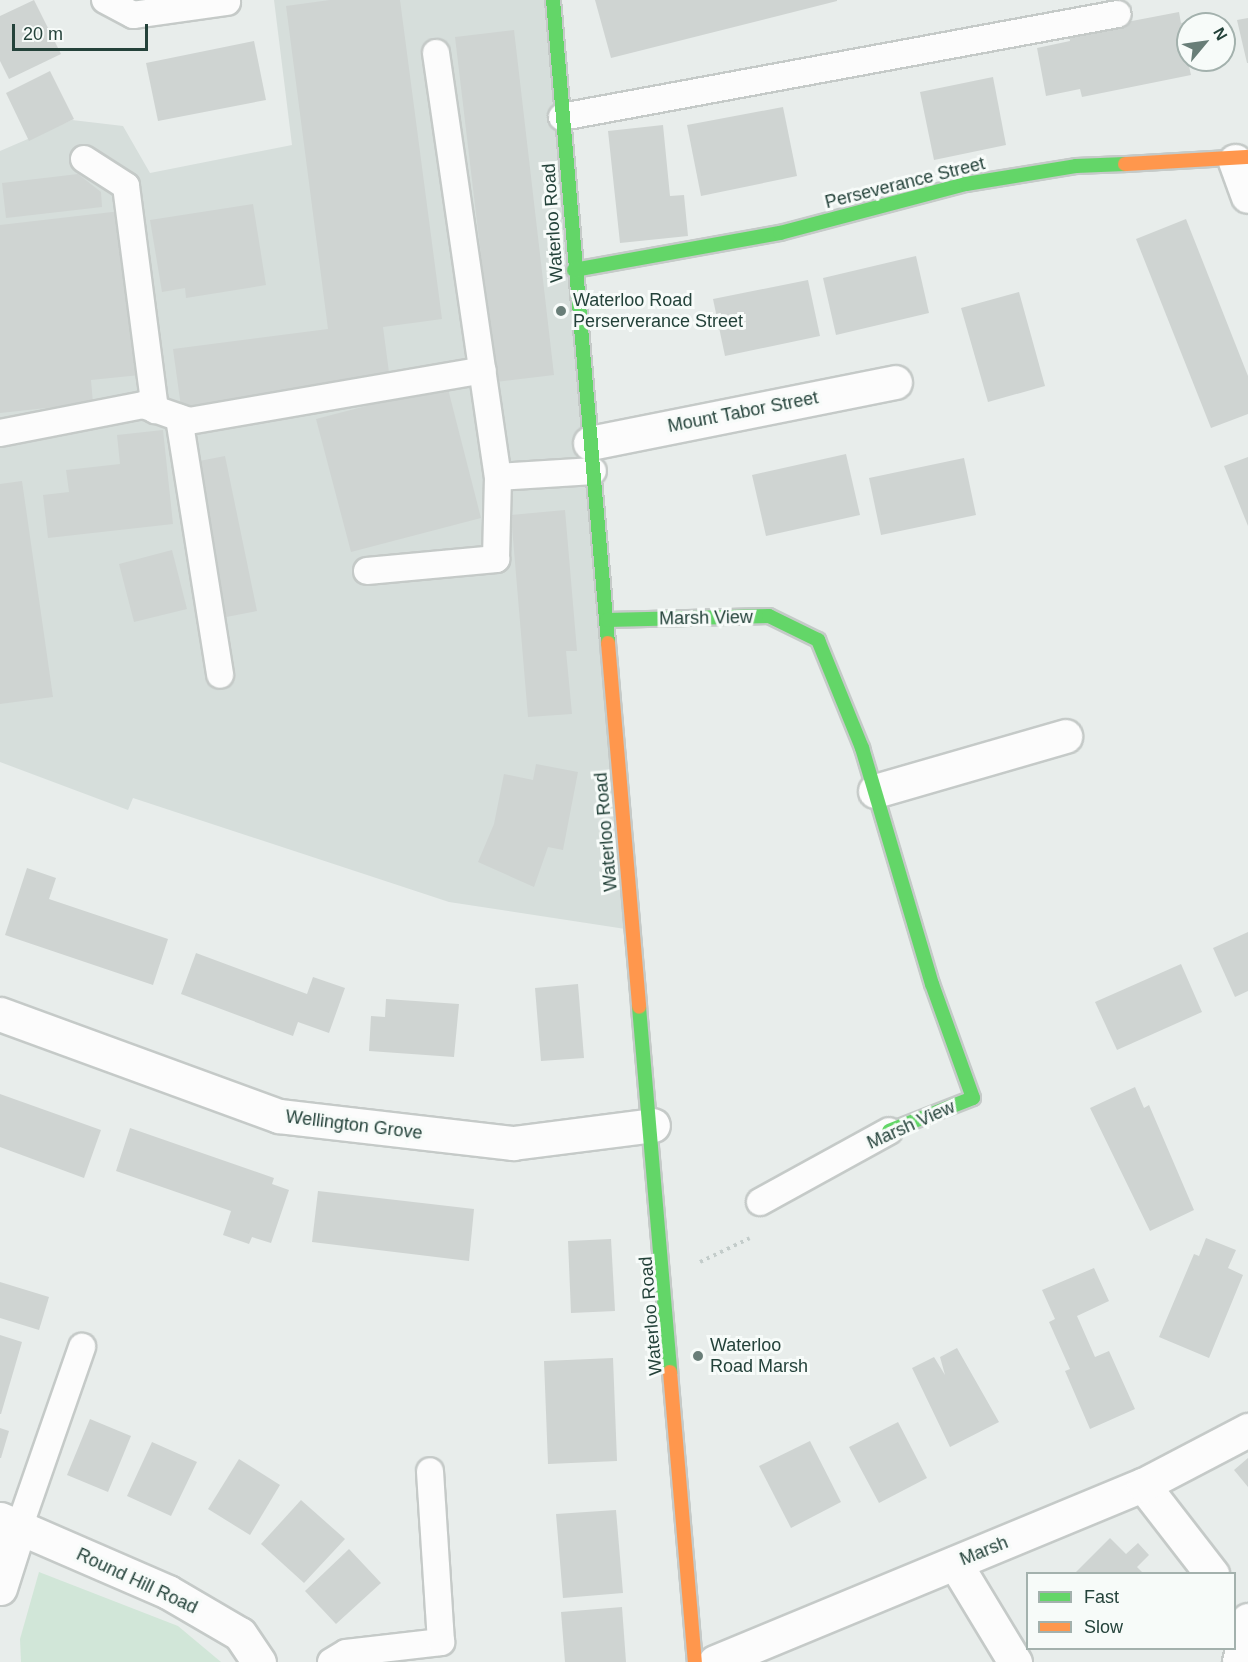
<!DOCTYPE html>
<style>
body{margin:0}
#map{position:relative;width:1248px;height:1662px;overflow:hidden;background:#e8edeb;font-family:Arial,sans-serif}
div>[style]{position:absolute}
.built>*{inset:0;background:#d6dedb}
.green>*{inset:0;background:#d1e6d8}
.building>*{inset:0;background:#cfd4d2}
.path>*{height:4px;margin-top:-2px;transform-origin:0;background:repeating-linear-gradient(90deg,#c3ccca 0 3px,transparent 0 7.5px)}
.roads{filter:drop-shadow(2px 0 #c5cac8) drop-shadow(-2px 0 #c5cac8) drop-shadow(0 2px #c5cac8) drop-shadow(0 -2px #c5cac8)}
.lane>*{height:26px;margin:-13px;padding:0 13px;transform-origin:13px;border-radius:13px;background:#fcfcfc}
.street>*{height:33px;margin:-16.5px;padding:0 16.5px;transform-origin:16.5px;border-radius:16.5px;background:#fcfcfc}
.fast>*{height:14px;margin:-7px;padding:0 7px;transform-origin:7px;border-radius:7px;background:#63d668}
.slow>*{height:14px;margin:-7px;padding:0 7px;transform-origin:7px;border-radius:7px;background:#ff974d}
.dots>*{width:16px;height:16px;translate:-50% -50%;box-sizing:border-box;border:3px solid #f7fbf9;border-radius:50%}
span{translate:-50% -50%;white-space:nowrap;text-align:center;line-height:1.15;-webkit-text-stroke:6px #f7fbf9;paint-order:stroke}
.street-label{font-size:18px;color:#24423a}
.poi-label{font-size:18px;color:#24423a}
.left{translate:0 -50%;text-align:left}
.legend{position:absolute;left:1026px;top:1572px;width:210px;height:78px;box-sizing:border-box;background:#f7fbf9;border:2px solid #a3b1ad;margin:0;padding:8px 10px;list-style:none;font-size:18px;color:#24423a}
.legend li{display:flex;align-items:center;gap:12px;height:30px}
.legend b{width:30px;border:2px solid #a3b1ad}
.north{position:absolute;left:1176px;top:12px;width:60px;height:60px;box-sizing:border-box;background:#f7fbf9;border:2px solid #a3b1ad;border-radius:50%;rotate:61deg;font-size:16px;font-weight:700;line-height:24px;text-align:center;color:#24423a}
.north::after{content:'';display:block;margin:auto;width:21px;height:27px;background:#697e78;clip-path:polygon(50% 0,100% 100%,50% 72%,0 100%)}
.scale{position:absolute;left:12px;top:24px;width:136px;height:27px;box-sizing:border-box;border:3px solid #24423a;border-top:0;padding-left:8px;font-size:18px;line-height:21px;white-space:nowrap;color:#24423a;-webkit-text-stroke:4px #f7fbf9;paint-order:stroke}
</style>
<div id="map">
<div class="built">
<div style="clip-path:polygon(274px 0,553px 0,632px 930px,449px 902px,133px 798px,128px 810px,0 762px,0 151px,72px 120px,123px 126px,150px 173px,292px 145px)"></div>
</div>
<div class="green">
<div style="clip-path:polygon(39px 1572px,178px 1626px,221px 1662px,21px 1662px,20px 1639px)"></div>
</div>
<div class="building">
<div style="clip-path:polygon(34px 0,61px 54px,9px 79px,0 61px,0 16px)"></div>
<div style="clip-path:polygon(330px 0,400px 0,442px 319px,383px 327px,390px 380px,181px 407px,173px 349px,328px 329px,286px 6px)"></div>
<div style="clip-path:polygon(595px 0,837px 0,837px 1px,611px 58px)"></div>
<div style="clip-path:polygon(1179px 12px,1181px 23px,1203px 19px,1204px 24px,1188px 24px,1188px 60px,1215px 61px,1189px 66px,1191px 75px,1082px 97px,1080px 89px,1046px 96px,1037px 48px,1070px 41px,1069px 33px)"></div>
<div style="clip-path:polygon(1248px 18px,1248px 63px,1247px 63px,1237px 20px)"></div>
<div style="clip-path:polygon(514px 30px,554px 375px,496px 382px,455px 37px)"></div>
<div style="clip-path:polygon(254px 41px,266px 100px,158px 121px,146px 63px)"></div>
<div style="clip-path:polygon(50px 71px,74px 119px,29px 141px,6px 93px)"></div>
<div style="clip-path:polygon(993px 77px,1006px 145px,934px 160px,920px 92px)"></div>
<div style="clip-path:polygon(783px 107px,797px 176px,701px 196px,687px 125px)"></div>
<div style="clip-path:polygon(663px 125px,670px 196px,684px 195px,688px 236px,620px 243px,608px 131px)"></div>
<div style="clip-path:polygon(78px 174px,101px 192px,102px 207px,6px 218px,2px 183px)"></div>
<div style="clip-path:polygon(253px 204px,266px 285px,186px 298px,185px 288px,162px 292px,150px 220px)"></div>
<div style="clip-path:polygon(121px 211px,140px 375px,91px 380px,93px 403px,0 413px,0 225px)"></div>
<div style="clip-path:polygon(1186px 219px,1248px 376px,1248px 414px,1211px 428px,1136px 239px)"></div>
<div style="clip-path:polygon(916px 256px,929px 313px,836px 335px,823px 278px)"></div>
<div style="clip-path:polygon(808px 280px,820px 336px,725px 356px,713px 299px)"></div>
<div style="clip-path:polygon(1019px 292px,1045px 386px,988px 402px,961px 308px)"></div>
<div style="clip-path:polygon(447px 385px,481px 518px,351px 552px,316px 419px)"></div>
<div style="clip-path:polygon(163px 430px,173px 524px,48px 538px,43px 495px,69px 492px,66px 470px,120px 464px,117px 435px)"></div>
<div style="clip-path:polygon(846px 454px,860px 515px,766px 536px,752px 475px)"></div>
<div style="clip-path:polygon(225px 456px,257px 611px,221px 618px,189px 463px)"></div>
<div style="clip-path:polygon(1248px 457px,1248px 526px,1224px 466px)"></div>
<div style="clip-path:polygon(964px 458px,976px 515px,881px 535px,869px 478px)"></div>
<div style="clip-path:polygon(22px 481px,53px 697px,0 704px,0 484px)"></div>
<div style="clip-path:polygon(565px 510px,577px 651px,566px 651px,572px 714px,528px 717px,511px 515px)"></div>
<div style="clip-path:polygon(172px 550px,187px 609px,134px 622px,119px 564px)"></div>
<div style="clip-path:polygon(536px 764px,578px 772px,563px 850px,548px 847px,534px 887px,478px 862px,494px 824px,504px 774px,533px 780px)"></div>
<div style="clip-path:polygon(27px 868px,56px 878px,49px 899px,168px 939px,153px 985px,5px 935px)"></div>
<div style="clip-path:polygon(1248px 932px,1248px 991px,1235px 997px,1213px 948px)"></div>
<div style="clip-path:polygon(196px 953px,307px 994px,313px 977px,345px 988px,329px 1033px,298px 1022px,293px 1036px,181px 994px)"></div>
<div style="clip-path:polygon(1181px 964px,1202px 1012px,1117px 1050px,1095px 1002px)"></div>
<div style="clip-path:polygon(578px 984px,584px 1058px,541px 1061px,535px 988px)"></div>
<div style="clip-path:polygon(386px 999px,459px 1004px,454px 1057px,369px 1051px,371px 1016px,385px 1017px)"></div>
<div style="clip-path:polygon(1135px 1087px,1144px 1108px,1149px 1105px,1194px 1210px,1150px 1231px,1090px 1108px)"></div>
<div style="clip-path:polygon(0 1094px,101px 1130px,84px 1178px,0 1147px)"></div>
<div style="clip-path:polygon(130px 1128px,274px 1178px,272px 1184px,289px 1190px,271px 1243px,252px 1237px,249px 1244px,223px 1235px,231px 1211px,116px 1171px)"></div>
<div style="clip-path:polygon(318px 1191px,474px 1209px,469px 1261px,312px 1242px)"></div>
<div style="clip-path:polygon(1206px 1238px,1236px 1250px,1228px 1268px,1243px 1275px,1209px 1358px,1159px 1337px,1194px 1254px,1199px 1256px)"></div>
<div style="clip-path:polygon(611px 1239px,615px 1311px,571px 1313px,568px 1241px)"></div>
<div style="clip-path:polygon(1094px 1268px,1109px 1301px,1077px 1316px,1095px 1357px,1109px 1351px,1135px 1409px,1090px 1429px,1065px 1371px,1070px 1369px,1049px 1322px,1055px 1319px,1042px 1290px)"></div>
<div style="clip-path:polygon(0 1282px,49px 1297px,39px 1330px,0 1318px)"></div>
<div style="clip-path:polygon(0 1335px,22px 1342px,1px 1414px,0 1414px)"></div>
<div style="clip-path:polygon(957px 1348px,999px 1422px,950px 1447px,912px 1368px,934px 1357px,945px 1375px,940px 1357px)"></div>
<div style="clip-path:polygon(613px 1358px,617px 1461px,548px 1464px,544px 1361px)"></div>
<div style="clip-path:polygon(90px 1419px,131px 1436px,108px 1492px,67px 1475px)"></div>
<div style="clip-path:polygon(898px 1422px,927px 1478px,879px 1503px,849px 1447px)"></div>
<div style="clip-path:polygon(0 1428px,9px 1431px,1px 1458px,0 1458px)"></div>
<div style="clip-path:polygon(810px 1441px,841px 1502px,791px 1528px,759px 1466px)"></div>
<div style="clip-path:polygon(152px 1442px,197px 1462px,171px 1516px,127px 1496px)"></div>
<div style="clip-path:polygon(1248px 1458px,1248px 1487px,1234px 1470px)"></div>
<div style="clip-path:polygon(239px 1459px,280px 1485px,250px 1535px,208px 1509px)"></div>
<div style="clip-path:polygon(301px 1500px,345px 1539px,304px 1583px,261px 1544px)"></div>
<div style="clip-path:polygon(616px 1510px,623px 1593px,563px 1598px,556px 1514px)"></div>
<div style="clip-path:polygon(1110px 1538px,1126px 1554px,1138px 1543px,1149px 1555px,1137px 1567px,1144px 1574px,1074px 1574px)"></div>
<div style="clip-path:polygon(349px 1549px,381px 1583px,336px 1624px,305px 1591px)"></div>
<div style="clip-path:polygon(622px 1607px,626px 1662px,565px 1662px,561px 1612px)"></div>
</div>
<div class="path">
<div style="left:700px;top:1262px;width:55px;rotate:-25.6deg"></div>
</div>
<div class="roads">
<div class="lane">
<div style="left:105px;top:0;width:32px;rotate:28deg"></div>
<div style="left:133px;top:15px;width:95px;rotate:-7.9deg"></div>
<div style="left:436px;top:53px;width:429px;rotate:81.7deg"></div>
<div style="left:498px;top:477px;width:95px;rotate:-3.6deg"></div>
<div style="left:562px;top:117px;width:565px;rotate:-10.5deg"></div>
<div style="left:84px;top:159px;width:50px;rotate:32.7deg"></div>
<div style="left:126px;top:186px;width:226px;rotate:82.6deg"></div>
<div style="left:179px;top:418px;width:260px;rotate:80.9deg"></div>
<div style="left:0;top:433px;width:146px;rotate:-11.1deg"></div>
<div style="left:143px;top:405px;width:49px;rotate:19.2deg"></div>
<div style="left:189px;top:421px;width:298px;rotate:-9.8deg"></div>
<div style="left:367px;top:571px;width:130px;rotate:-5.3deg"></div>
<div style="left:496px;top:559px;width:82px;rotate:-88.6deg"></div>
<div style="left:760px;top:1202px;width:147px;rotate:-28.8deg"></div>
<div style="left:19px;top:1528px;width:192px;rotate:-70.8deg"></div>
<div style="left:331px;top:1662px;width:17px;rotate:-31deg"></div>
<div style="left:346px;top:1653px;width:96px;rotate:-6.6deg"></div>
<div style="left:441px;top:1642px;width:171px;rotate:-93.7deg"></div>
</div>
<div class="street">
<div style="left:1235px;top:161px;width:37px;rotate:70deg"></div>
<div style="left:590px;top:443px;width:311px;rotate:-11.3deg"></div>
<div style="left:875px;top:791px;width:198px;rotate:-16.1deg"></div>
<div style="left:0;top:1014px;width:297px;rotate:20.1deg"></div>
<div style="left:279px;top:1116px;width:236px;rotate:6.6deg"></div>
<div style="left:513px;top:1143px;width:141px;rotate:-7.3deg"></div>
<div style="left:1143px;top:1485px;width:113px;rotate:52.2deg"></div>
<div style="left:0;top:1519px;width:183px;rotate:23.5deg"></div>
<div style="left:168px;top:1592px;width:83px;rotate:30.3deg"></div>
<div style="left:240px;top:1634px;width:34px;rotate:56deg"></div>
<div style="left:955px;top:1563px;width:116px;rotate:58.8deg"></div>
<div style="left:0;top:1588px;width:63px;rotate:-72.4deg"></div>
<div style="left:715px;top:1662px;width:463px;rotate:-22.5deg"></div>
<div style="left:1143px;top:1485px;width:119px;rotate:-27.6deg"></div>
<div style="left:1239px;top:1662px;width:43px;rotate:-77.9deg"></div>
</div>
<div class="fast">
<div style="left:553px;top:0;width:645px;rotate:85.11deg"></div>
<div style="left:574px;top:270px;width:209px;rotate:-10.2deg"></div>
<div style="left:780px;top:233px;width:192px;rotate:-14.8deg"></div>
<div style="left:966px;top:184px;width:111px;rotate:-9.3deg"></div>
<div style="left:1076px;top:166px;width:49px;rotate:-2.3deg"></div>
<div style="left:607px;top:620px;width:162px;rotate:-1.4deg"></div>
<div style="left:769px;top:616px;width:55px;rotate:26.1deg"></div>
<div style="left:818px;top:640px;width:117px;rotate:67.8deg"></div>
<div style="left:862px;top:748px;width:246px;rotate:73.5deg"></div>
<div style="left:932px;top:984px;width:121px;rotate:70.2deg"></div>
<div style="left:973px;top:1098px;width:90px;rotate:158.6deg"></div>
<div style="left:639px;top:1007px;width:366px;rotate:85.1deg"></div>
</div>
<div class="slow">
<div style="left:1125px;top:164px;width:123px;rotate:-3.3deg"></div>
<div style="left:608px;top:643px;width:365px;rotate:85.1deg"></div>
<div style="left:670px;top:1372px;width:291px;rotate:85.1deg"></div>
</div>
</div>
<div class="dots">
<div style="left:561px;top:311px;background:#697e78"></div>
<div style="left:698px;top:1356px;background:#697e78"></div>
</div>
<div class="street-label">
<span style="left:905px;top:183px;rotate:-14deg">Perseverance Street</span>
<span style="left:553px;top:223px;rotate:-94deg">Waterloo Road</span>
<span style="left:743px;top:412px;rotate:-11deg">Mount Tabor Street</span>
<span style="left:706px;top:618px;rotate:-1deg">Marsh View</span>
<span style="left:606px;top:832px;rotate:-95deg">Waterloo Road</span>
<span style="left:354px;top:1125px;rotate:7deg">Wellington Grove</span>
<span style="left:911px;top:1125px;rotate:-24deg">Marsh View</span>
<span style="left:651px;top:1316px;rotate:-95deg">Waterloo Road</span>
<span style="left:984px;top:1551px;rotate:-22deg">Marsh</span>
<span style="left:137px;top:1581px;rotate:25deg">Round Hill Road</span>
</div>
<div class="poi-label">
<span class="left" style="left:573px;top:311px">Waterloo Road<br>Perserverance Street</span>
<span class="left" style="left:710px;top:1356px">Waterloo<br>Road Marsh</span>
</div>
<ul class="legend">
<li><b style="height:8px;background:#63d668"></b>Fast</li>
<li><b style="height:8px;background:#ff974d"></b>Slow</li>
</ul>
<div class="north">N</div>
<div class="scale">20 m</div>
</div>
